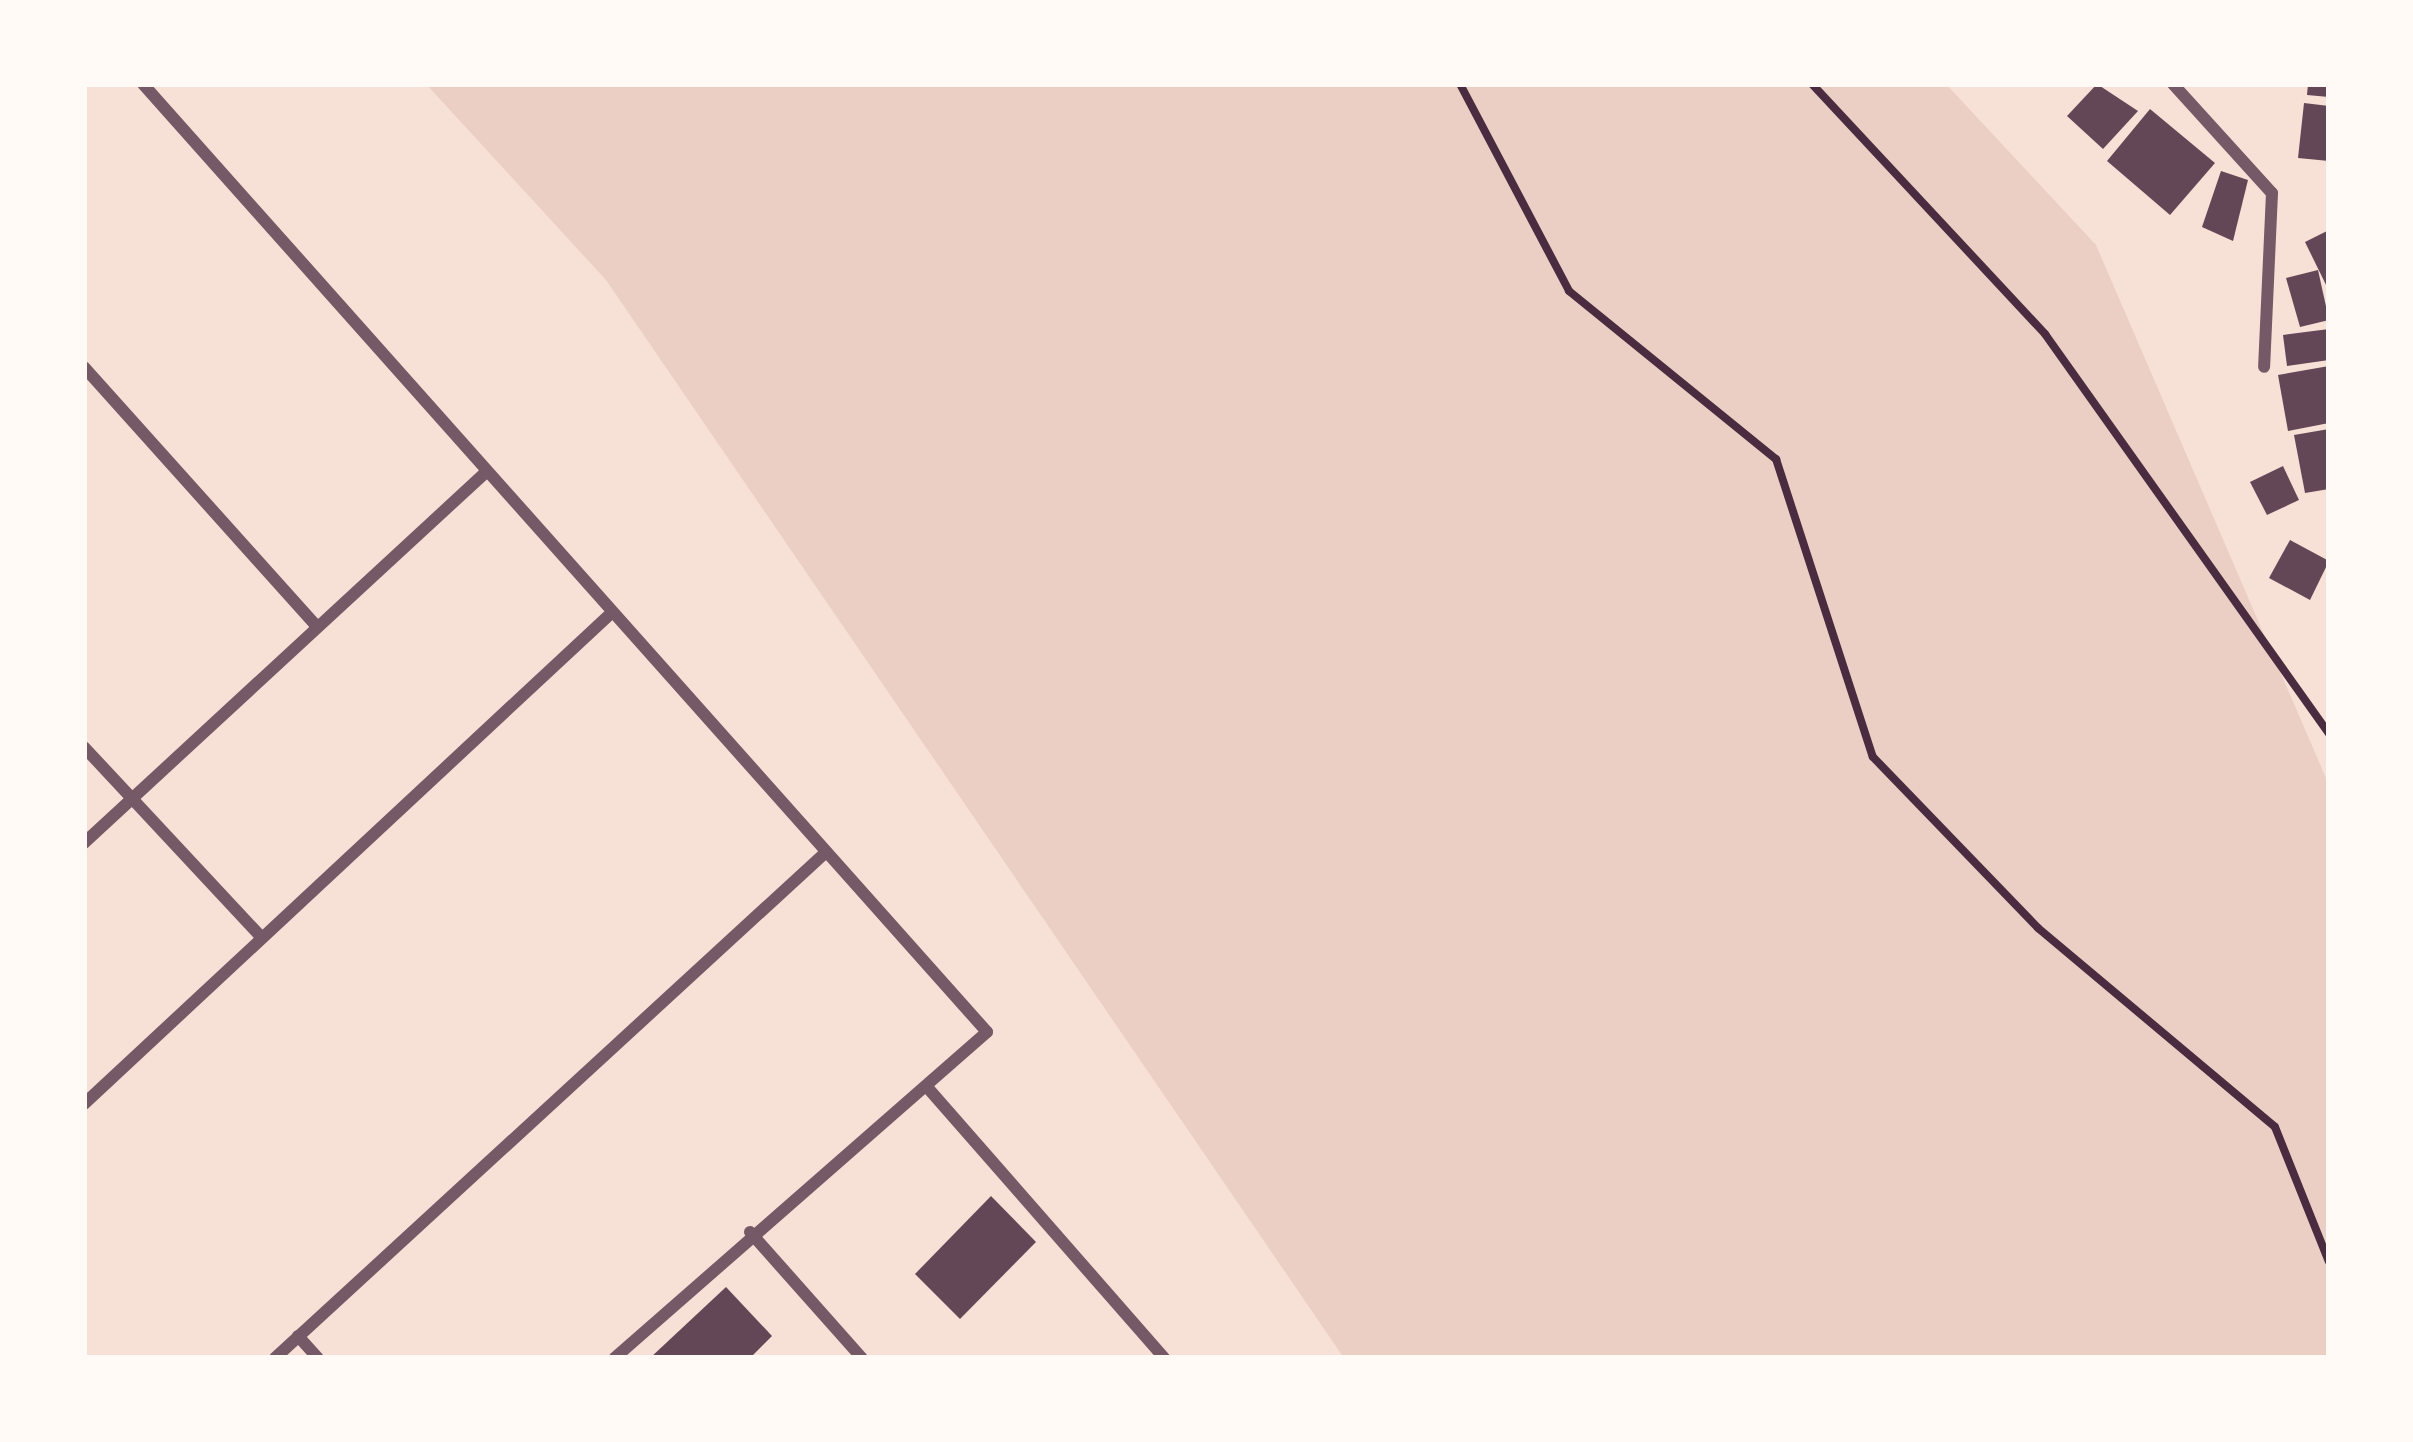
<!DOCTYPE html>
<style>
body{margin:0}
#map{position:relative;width:2413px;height:1442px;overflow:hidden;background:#f7e1d7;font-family:Roboto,sans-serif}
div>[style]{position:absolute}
.green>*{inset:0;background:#ebcfc5}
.building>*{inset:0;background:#644757}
.path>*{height:8px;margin:-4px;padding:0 4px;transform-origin:4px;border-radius:4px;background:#4a2c40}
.minor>*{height:12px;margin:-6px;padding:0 6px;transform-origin:6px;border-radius:6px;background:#755966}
span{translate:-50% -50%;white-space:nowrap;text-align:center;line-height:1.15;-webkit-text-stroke:10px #fffaf5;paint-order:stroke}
.frame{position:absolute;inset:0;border:87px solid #fffaf5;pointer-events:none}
</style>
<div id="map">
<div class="green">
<div style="clip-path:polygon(426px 84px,1946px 84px,2096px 245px,2329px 785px,2329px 1358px,1344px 1358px,606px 280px)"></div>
</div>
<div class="building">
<div style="clip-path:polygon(2097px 84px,2138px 111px,2103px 149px,2067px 116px)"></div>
<div style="clip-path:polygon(2308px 84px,2329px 84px,2329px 97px,2307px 95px)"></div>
<div style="clip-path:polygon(2304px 103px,2329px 106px,2329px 161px,2298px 158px)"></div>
<div style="clip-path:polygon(2150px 109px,2215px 163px,2170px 215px,2107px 161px)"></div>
<div style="clip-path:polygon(2221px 171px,2248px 180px,2233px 241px,2202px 227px)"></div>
<div style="clip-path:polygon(2329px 230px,2329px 291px,2305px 242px)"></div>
<div style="clip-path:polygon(2318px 270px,2329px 320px,2300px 327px,2286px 278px)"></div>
<div style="clip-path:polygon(2329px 329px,2329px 360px,2287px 366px,2283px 335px)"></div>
<div style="clip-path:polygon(2329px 366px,2329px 423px,2288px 431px,2278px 375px)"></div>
<div style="clip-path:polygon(2329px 429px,2329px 489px,2305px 493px,2294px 435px)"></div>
<div style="clip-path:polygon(2283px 466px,2299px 500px,2267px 515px,2250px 482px)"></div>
<div style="clip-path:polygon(2290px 540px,2329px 561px,2310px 600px,2269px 578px)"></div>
<div style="clip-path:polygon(991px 1196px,1036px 1242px,960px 1319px,915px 1274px)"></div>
<div style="clip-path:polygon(726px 1287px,772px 1336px,750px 1358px,650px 1358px)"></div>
</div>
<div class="path">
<div style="left:1460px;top:84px;width:234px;rotate:62.2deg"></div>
<div style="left:1569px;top:291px;width:267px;rotate:39.1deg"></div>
<div style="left:1776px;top:459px;width:313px;rotate:72deg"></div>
<div style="left:1873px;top:757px;width:238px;rotate:46deg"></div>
<div style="left:2038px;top:928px;width:309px;rotate:40deg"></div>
<div style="left:2275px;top:1127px;width:145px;rotate:68.2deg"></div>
<div style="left:1812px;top:84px;width:342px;rotate:47deg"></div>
<div style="left:2045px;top:334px;width:491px;rotate:54.6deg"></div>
</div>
<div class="minor">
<div style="left:143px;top:84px;width:1269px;rotate:48.32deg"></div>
<div style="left:987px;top:1032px;width:495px;rotate:138.8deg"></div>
<div style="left:2173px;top:84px;width:147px;rotate:47.8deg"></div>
<div style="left:2272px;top:193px;width:174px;rotate:92.6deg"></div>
<div style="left:84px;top:367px;width:348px;rotate:48.1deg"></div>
<div style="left:84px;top:747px;width:261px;rotate:47deg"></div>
<div style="left:84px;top:843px;width:546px;rotate:-42.7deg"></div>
<div style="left:927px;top:1087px;width:360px;rotate:48.8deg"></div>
<div style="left:84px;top:1104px;width:716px;rotate:-42.96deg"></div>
<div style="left:750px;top:1232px;width:169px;rotate:48.4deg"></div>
<div style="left:298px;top:1336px;width:30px;rotate:48deg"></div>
<div style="left:275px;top:1358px;width:748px;rotate:-42.56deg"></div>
</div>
<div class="frame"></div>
</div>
